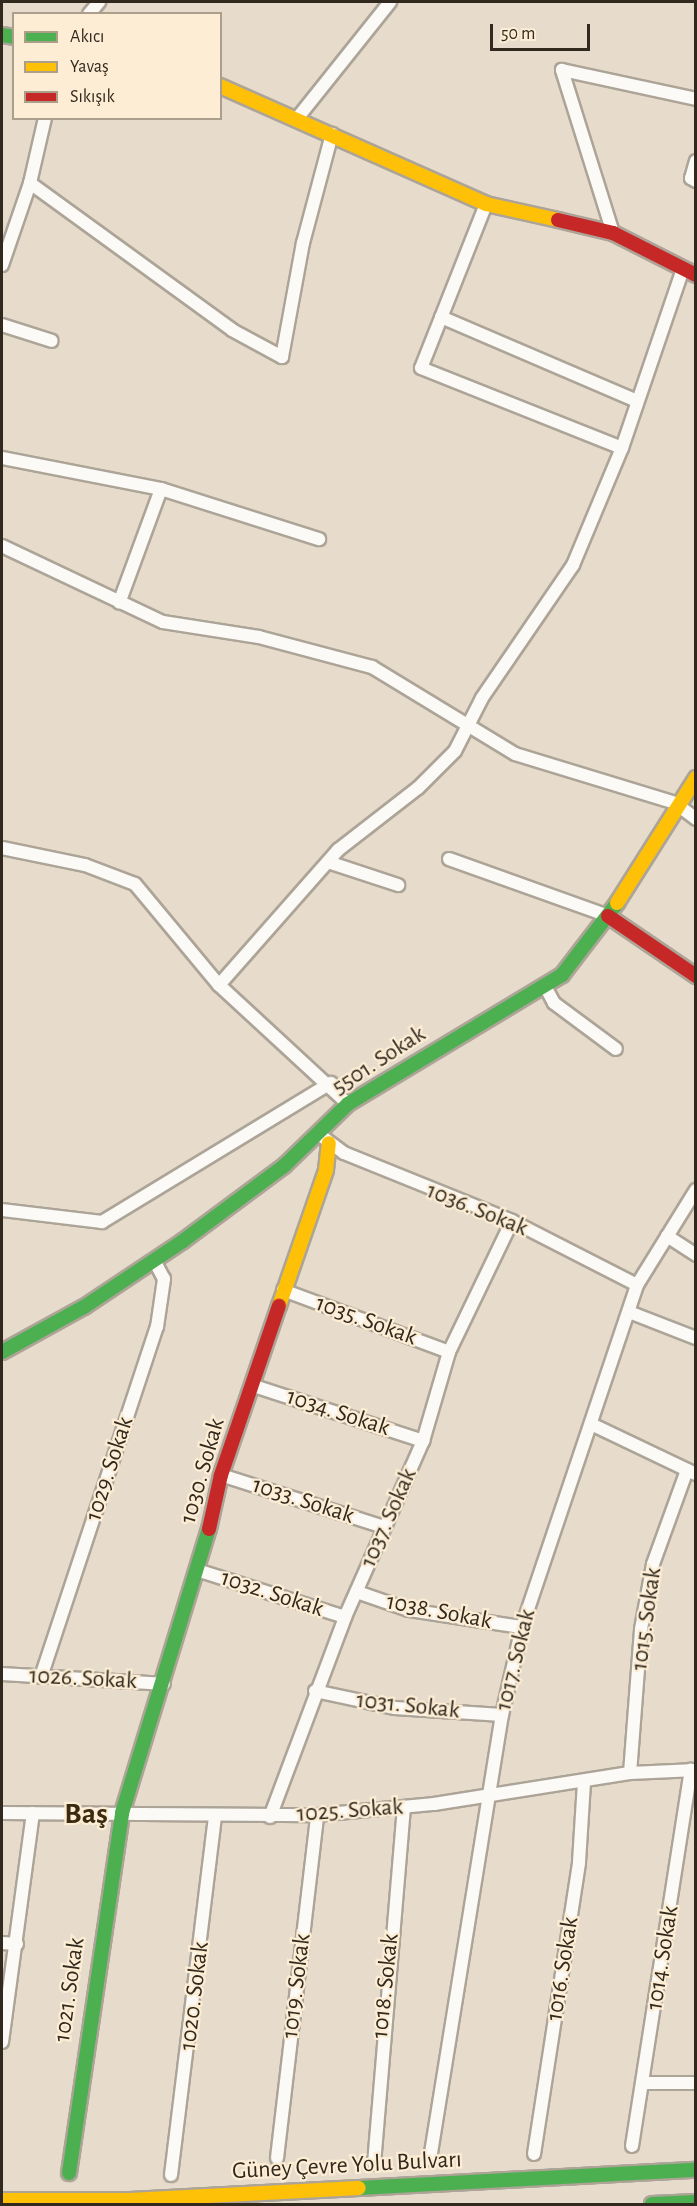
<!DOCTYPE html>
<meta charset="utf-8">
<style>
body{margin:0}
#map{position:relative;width:697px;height:2206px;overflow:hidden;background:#e7dccb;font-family:"Alegreya Sans",sans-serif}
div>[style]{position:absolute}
.roads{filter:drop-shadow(2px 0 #ada498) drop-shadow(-2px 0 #ada498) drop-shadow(0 2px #ada498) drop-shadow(0 -2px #ada498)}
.street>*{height:12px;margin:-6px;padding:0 6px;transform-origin:6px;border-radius:6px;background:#fbfaf7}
.fast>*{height:14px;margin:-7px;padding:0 7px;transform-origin:7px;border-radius:7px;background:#4caf50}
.slow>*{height:14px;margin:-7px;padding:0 7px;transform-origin:7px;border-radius:7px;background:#ffc107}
.jam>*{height:14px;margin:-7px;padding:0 7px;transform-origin:7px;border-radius:7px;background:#c62828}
span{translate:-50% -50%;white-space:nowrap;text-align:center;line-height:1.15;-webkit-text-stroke:4.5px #fcedd4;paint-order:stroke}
.street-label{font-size:24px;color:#31291e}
.district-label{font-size:30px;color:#3a2b10;font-weight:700}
.frame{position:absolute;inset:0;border:3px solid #31291e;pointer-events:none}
.legend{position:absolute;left:12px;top:12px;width:210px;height:108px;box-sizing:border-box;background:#fcedd4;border:2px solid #ab9f8b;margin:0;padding:8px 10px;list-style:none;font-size:18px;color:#31291e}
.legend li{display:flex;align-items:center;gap:12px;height:30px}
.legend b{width:30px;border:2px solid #ab9f8b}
.scale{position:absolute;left:490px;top:24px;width:100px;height:27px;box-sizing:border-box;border:3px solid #31291e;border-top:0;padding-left:8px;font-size:18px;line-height:21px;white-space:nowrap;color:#31291e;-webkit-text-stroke:4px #fcedd4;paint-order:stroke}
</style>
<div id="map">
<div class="roads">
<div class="street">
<div style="left:89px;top:14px;width:16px;rotate:-50deg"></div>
<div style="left:299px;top:116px;width:146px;rotate:-51.4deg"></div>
<div style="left:696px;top:161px;width:18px;rotate:106deg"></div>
<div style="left:691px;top:178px;width:6px;rotate:31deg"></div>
<div style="left:30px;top:183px;width:250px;rotate:36deg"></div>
<div style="left:232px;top:330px;width:57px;rotate:28.4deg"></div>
<div style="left:282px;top:357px;width:116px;rotate:-79.6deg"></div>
<div style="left:303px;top:243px;width:113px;rotate:-75.1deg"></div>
<div style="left:486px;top:204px;width:176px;rotate:111.6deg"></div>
<div style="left:421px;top:368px;width:216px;rotate:21.7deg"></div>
<div style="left:613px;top:233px;width:171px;rotate:-107.4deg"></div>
<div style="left:562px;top:70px;width:137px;rotate:12.2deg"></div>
<div style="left:2px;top:265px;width:87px;rotate:-71.1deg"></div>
<div style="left:30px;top:183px;width:67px;rotate:-77deg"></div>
<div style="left:441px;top:317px;width:211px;rotate:23.2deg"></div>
<div style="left:2px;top:325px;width:52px;rotate:17.7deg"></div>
<div style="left:2px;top:458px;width:162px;rotate:11deg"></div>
<div style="left:161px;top:489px;width:121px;rotate:110.2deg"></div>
<div style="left:161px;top:489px;width:166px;rotate:17.6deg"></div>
<div style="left:2px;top:546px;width:178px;rotate:25.3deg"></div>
<div style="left:163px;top:622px;width:97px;rotate:8.9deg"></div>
<div style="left:259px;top:637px;width:117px;rotate:14.9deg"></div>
<div style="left:372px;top:667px;width:167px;rotate:31.3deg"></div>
<div style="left:515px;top:754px;width:167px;rotate:17deg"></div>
<div style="left:675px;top:803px;width:26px;rotate:37deg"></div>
<div style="left:2px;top:848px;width:85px;rotate:11.6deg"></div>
<div style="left:85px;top:865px;width:53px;rotate:20.8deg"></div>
<div style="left:135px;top:884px;width:131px;rotate:50.3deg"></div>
<div style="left:219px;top:985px;width:176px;rotate:42.7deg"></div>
<div style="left:449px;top:859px;width:169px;rotate:19.7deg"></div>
<div style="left:328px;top:862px;width:74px;rotate:18.2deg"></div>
<div style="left:219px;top:985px;width:180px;rotate:-48.6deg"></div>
<div style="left:338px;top:850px;width:101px;rotate:-37.8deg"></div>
<div style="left:418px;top:788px;width:52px;rotate:-45deg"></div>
<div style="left:455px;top:751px;width:59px;rotate:-63deg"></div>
<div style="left:482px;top:698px;width:161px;rotate:-55.6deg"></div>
<div style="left:573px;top:565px;width:127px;rotate:-67.3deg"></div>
<div style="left:622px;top:448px;width:189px;rotate:-71.2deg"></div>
<div style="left:546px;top:988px;width:17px;rotate:62deg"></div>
<div style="left:554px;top:1003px;width:77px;rotate:36.6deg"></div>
<div style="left:324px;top:1138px;width:25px;rotate:37deg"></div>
<div style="left:344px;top:1153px;width:181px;rotate:22deg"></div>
<div style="left:512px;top:1221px;width:140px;rotate:27.1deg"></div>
<div style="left:2px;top:1210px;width:101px;rotate:6.8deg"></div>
<div style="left:102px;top:1222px;width:268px;rotate:-31.3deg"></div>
<div style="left:667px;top:1236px;width:35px;rotate:33deg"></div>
<div style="left:283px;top:1290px;width:177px;rotate:20.5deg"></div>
<div style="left:629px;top:1312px;width:72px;rotate:21.2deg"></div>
<div style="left:254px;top:1386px;width:178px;rotate:18deg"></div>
<div style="left:591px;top:1424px;width:116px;rotate:25.5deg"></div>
<div style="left:221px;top:1475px;width:171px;rotate:17.7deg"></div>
<div style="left:200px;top:1571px;width:152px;rotate:17.6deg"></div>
<div style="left:357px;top:1592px;width:55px;rotate:19.1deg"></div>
<div style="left:409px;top:1610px;width:114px;rotate:8.6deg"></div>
<div style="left:2px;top:1674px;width:162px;rotate:3.5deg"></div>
<div style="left:41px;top:1677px;width:369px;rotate:-71.7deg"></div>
<div style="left:157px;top:1327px;width:49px;rotate:-81.7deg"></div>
<div style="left:164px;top:1279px;width:21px;rotate:-118deg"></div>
<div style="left:315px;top:1691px;width:82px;rotate:12deg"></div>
<div style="left:395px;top:1708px;width:107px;rotate:3.7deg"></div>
<div style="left:630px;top:1773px;width:144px;rotate:-85.6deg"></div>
<div style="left:641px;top:1629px;width:66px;rotate:-79.5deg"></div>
<div style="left:653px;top:1564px;width:100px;rotate:-70.1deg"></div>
<div style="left:2px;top:1813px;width:315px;rotate:0.4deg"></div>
<div style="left:317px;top:1815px;width:118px;rotate:-5.4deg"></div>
<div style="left:434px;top:1804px;width:198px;rotate:-9deg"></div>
<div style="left:630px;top:1773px;width:66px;rotate:-2.6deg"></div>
<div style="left:270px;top:1817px;width:214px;rotate:-69.4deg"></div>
<div style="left:345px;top:1617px;width:193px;rotate:-66.1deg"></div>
<div style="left:423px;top:1441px;width:93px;rotate:-73.7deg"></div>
<div style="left:449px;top:1352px;width:145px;rotate:-64.3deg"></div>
<div style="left:2px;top:1943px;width:15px;rotate:4deg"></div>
<div style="left:2px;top:2042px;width:231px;rotate:-82.3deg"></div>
<div style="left:642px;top:2083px;width:54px"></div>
<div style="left:632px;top:2146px;width:381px;rotate:-81.1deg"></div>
<div style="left:534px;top:2154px;width:295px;rotate:-81.2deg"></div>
<div style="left:579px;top:1862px;width:80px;rotate:-86.4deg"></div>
<div style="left:277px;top:2158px;width:345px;rotate:-83.3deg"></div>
<div style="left:430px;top:2159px;width:450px;rotate:-80.8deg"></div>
<div style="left:502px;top:1715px;width:90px;rotate:-77.2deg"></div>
<div style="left:522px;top:1627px;width:361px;rotate:-71.4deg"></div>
<div style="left:637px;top:1285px;width:112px;rotate:-58.2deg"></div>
<div style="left:374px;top:2164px;width:358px;rotate:-85.2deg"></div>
<div style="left:171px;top:2175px;width:362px;rotate:-83deg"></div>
</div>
<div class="fast">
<div style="left:2px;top:35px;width:12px;rotate:9deg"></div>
<div style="left:2px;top:1352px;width:94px;rotate:-28.8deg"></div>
<div style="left:84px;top:1307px;width:119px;rotate:-33.7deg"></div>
<div style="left:183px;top:1241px;width:126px;rotate:-36.6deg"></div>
<div style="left:284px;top:1166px;width:89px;rotate:-44.1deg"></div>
<div style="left:348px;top:1104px;width:250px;rotate:-31.1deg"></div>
<div style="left:562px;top:975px;width:91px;rotate:-52.6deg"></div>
<div style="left:69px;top:2173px;width:364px;rotate:-81.6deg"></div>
<div style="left:122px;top:1813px;width:297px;rotate:-73deg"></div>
<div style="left:359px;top:2188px;width:337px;rotate:-3.1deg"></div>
<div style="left:652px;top:2204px;width:44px;rotate:-2.6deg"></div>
</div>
<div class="slow">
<div style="left:220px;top:86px;width:291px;rotate:23.9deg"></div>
<div style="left:486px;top:204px;width:74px;rotate:12.5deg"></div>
<div style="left:617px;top:903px;width:148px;rotate:-57.7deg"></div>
<div style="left:279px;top:1306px;width:144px;rotate:-70.9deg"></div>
<div style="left:326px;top:1170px;width:27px;rotate:-84deg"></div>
<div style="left:2px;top:2200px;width:128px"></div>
<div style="left:130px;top:2200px;width:229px;rotate:-3deg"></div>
</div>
<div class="jam">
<div style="left:558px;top:220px;width:57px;rotate:13.3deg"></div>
<div style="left:613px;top:233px;width:93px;rotate:26.8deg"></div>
<div style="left:608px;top:916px;width:107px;rotate:34.3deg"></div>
<div style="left:209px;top:1529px;width:55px;rotate:-77.5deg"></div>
<div style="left:221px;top:1475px;width:179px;rotate:-71.1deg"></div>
</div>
</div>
<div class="street-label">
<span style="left:379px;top:1061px;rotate:-33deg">5501. Sokak</span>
<span style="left:477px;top:1210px;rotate:22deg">1036. Sokak</span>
<span style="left:366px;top:1321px;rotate:20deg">1035. Sokak</span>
<span style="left:338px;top:1413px;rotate:18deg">1034. Sokak</span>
<span style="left:110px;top:1469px;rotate:-72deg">1029. Sokak</span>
<span style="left:203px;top:1471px;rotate:-74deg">1030. Sokak</span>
<span style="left:303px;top:1501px;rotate:18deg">1033. Sokak</span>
<span style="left:389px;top:1518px;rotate:-66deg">1037. Sokak</span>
<span style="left:272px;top:1594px;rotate:18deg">1032. Sokak</span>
<span style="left:439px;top:1612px;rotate:11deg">1038. Sokak</span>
<span style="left:647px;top:1619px;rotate:-82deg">1015. Sokak</span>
<span style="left:516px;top:1660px;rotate:-76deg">1017. Sokak</span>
<span style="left:83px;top:1679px;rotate:3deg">1026. Sokak</span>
<span style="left:408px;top:1706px;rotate:6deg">1031. Sokak</span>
<span style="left:350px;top:1811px;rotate:-4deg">1025. Sokak</span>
<span style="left:663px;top:1958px;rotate:-81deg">1014. Sokak</span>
<span style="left:563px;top:1969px;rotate:-81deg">1016. Sokak</span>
<span style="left:297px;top:1986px;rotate:-83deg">1019. Sokak</span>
<span style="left:386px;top:1986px;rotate:-84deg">1018. Sokak</span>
<span style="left:70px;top:1990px;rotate:-82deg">1021. Sokak</span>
<span style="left:195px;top:1996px;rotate:-83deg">1020. Sokak</span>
<span style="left:347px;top:2166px;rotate:-3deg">Güney Çevre Yolu Bulvarı</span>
</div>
<div class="district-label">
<span style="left:86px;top:1814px">Baş</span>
</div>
<div class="frame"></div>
<ul class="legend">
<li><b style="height:8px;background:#4caf50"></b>Akıcı</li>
<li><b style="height:8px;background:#ffc107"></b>Yavaş</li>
<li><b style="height:8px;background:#c62828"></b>Sıkışık</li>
</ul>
<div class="scale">50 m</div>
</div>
